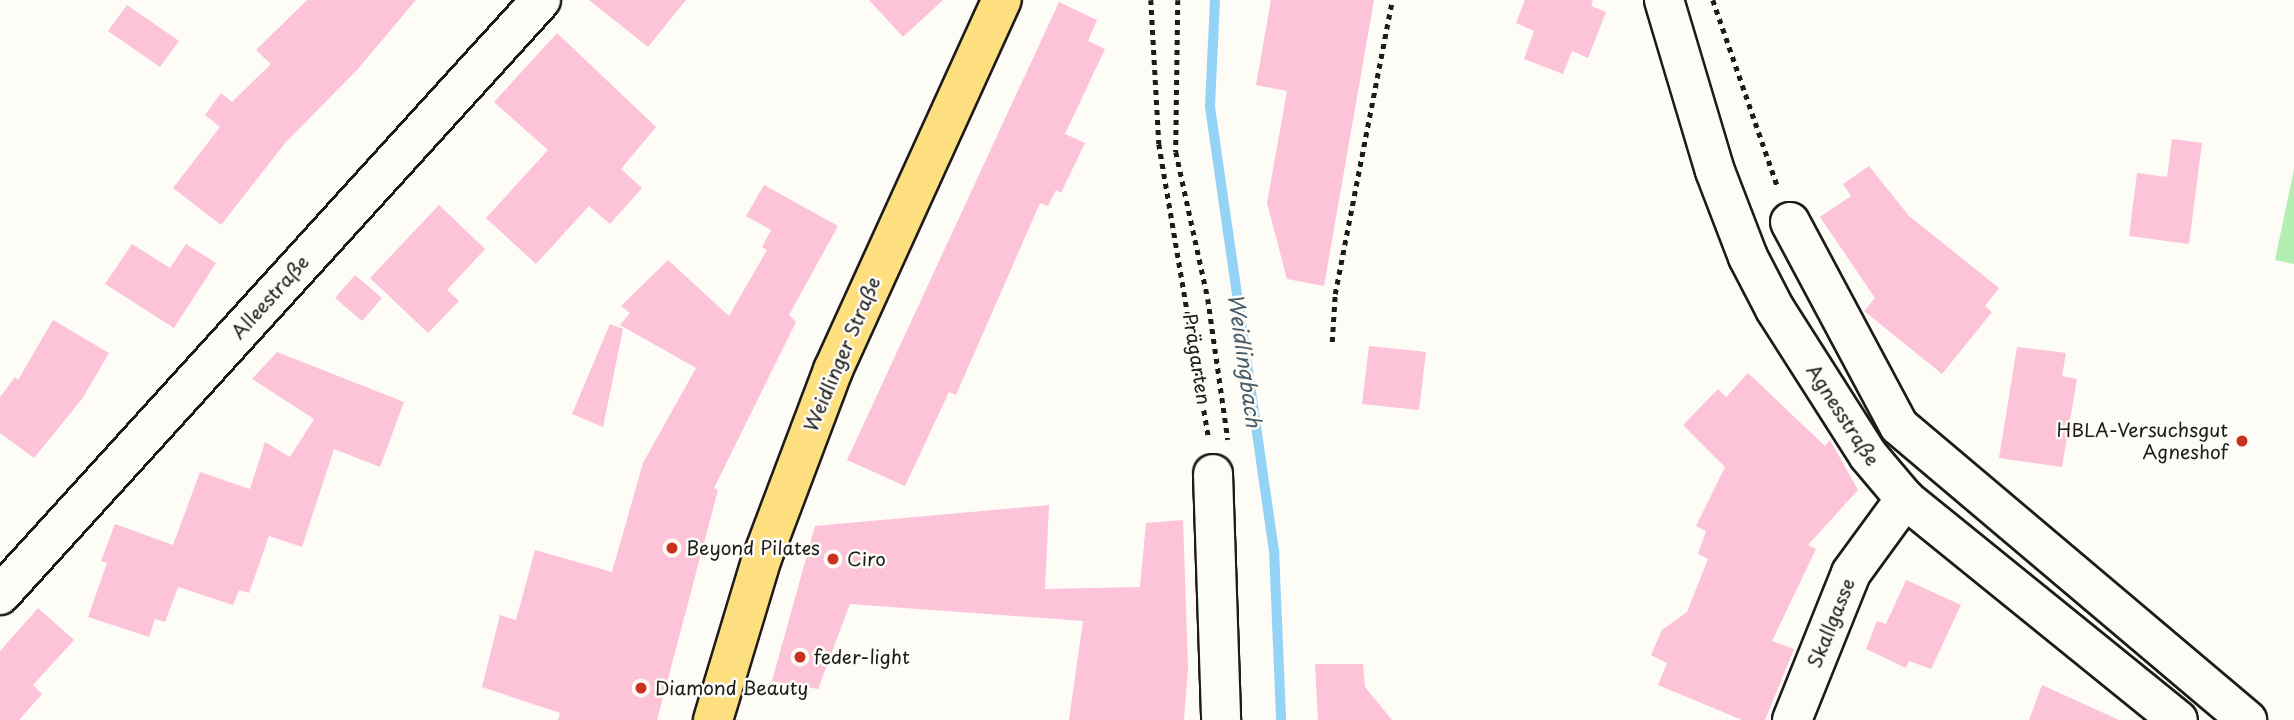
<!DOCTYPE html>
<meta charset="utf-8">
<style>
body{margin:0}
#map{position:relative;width:2294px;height:720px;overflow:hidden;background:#fdfcf7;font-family:"Playpen Sans",sans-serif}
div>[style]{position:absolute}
.green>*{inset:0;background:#b3eeb3}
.stream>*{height:10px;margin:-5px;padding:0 5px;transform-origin:5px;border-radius:5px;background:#93d3f5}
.building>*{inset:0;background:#fcc3d9}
.path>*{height:4.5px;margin-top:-2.25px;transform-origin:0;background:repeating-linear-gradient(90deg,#1c1c1c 0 5px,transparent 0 10px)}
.roads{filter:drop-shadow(2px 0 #1c1c1c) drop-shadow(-2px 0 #1c1c1c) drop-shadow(0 2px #1c1c1c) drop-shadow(0 -2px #1c1c1c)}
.minor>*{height:38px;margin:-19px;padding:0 19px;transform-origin:19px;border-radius:19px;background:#fdfcf7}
.major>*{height:38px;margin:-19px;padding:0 19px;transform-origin:19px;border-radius:19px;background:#fedf80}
.dots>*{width:19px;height:19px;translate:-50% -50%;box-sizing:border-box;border:4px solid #fdfcf7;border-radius:50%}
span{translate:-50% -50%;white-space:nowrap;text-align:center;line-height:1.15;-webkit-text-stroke:5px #fdfcf7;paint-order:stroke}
.street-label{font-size:19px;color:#1c1c1c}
.poi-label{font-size:19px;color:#1c1c1c}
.right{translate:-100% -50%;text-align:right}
.left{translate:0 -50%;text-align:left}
.water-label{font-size:21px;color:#465c68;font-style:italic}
</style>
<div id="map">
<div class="green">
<div style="clip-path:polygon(2294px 169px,2294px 264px,2275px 260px)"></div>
</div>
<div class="stream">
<div style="left:1215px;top:0;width:107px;rotate:92.7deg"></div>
<div style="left:1210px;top:107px;width:448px;rotate:81.8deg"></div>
<div style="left:1274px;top:550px;width:170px;rotate:87.6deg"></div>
</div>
<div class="building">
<div style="clip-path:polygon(307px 0,416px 0,357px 70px,286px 142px,221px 225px,173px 188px,220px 127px,205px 115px,221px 93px,232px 102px,271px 64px,256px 50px)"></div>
<div style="clip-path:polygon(589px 0,686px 0,648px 47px)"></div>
<div style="clip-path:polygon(869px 0,943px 0,903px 37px)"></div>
<div style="clip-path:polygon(1271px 0,1374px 0,1324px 286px,1287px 279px,1267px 203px,1287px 91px,1256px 85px)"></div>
<div style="clip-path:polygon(1525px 0,1593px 0,1591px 6px,1606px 12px,1588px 58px,1572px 51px,1563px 74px,1524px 59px,1534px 31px,1516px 23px)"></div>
<div style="clip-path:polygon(1059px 2px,1097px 20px,1088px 41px,1105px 49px,1065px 134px,1085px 143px,1061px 193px,1056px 190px,1048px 206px,1040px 203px,956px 395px,949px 392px,905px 486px,847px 460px)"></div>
<div style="clip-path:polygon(127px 5px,179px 41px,160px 67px,108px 31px)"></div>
<div style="clip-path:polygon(557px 33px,656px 127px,621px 169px,642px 188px,610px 224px,589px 206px,536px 264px,486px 218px,548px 150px,494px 102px)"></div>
<div style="clip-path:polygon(2172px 139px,2202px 143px,2189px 244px,2129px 236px,2137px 173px,2167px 177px)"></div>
<div style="clip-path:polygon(1869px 166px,1909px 216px,1999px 288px,1985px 306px,1992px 312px,1942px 374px,1864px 311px,1875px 298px,1820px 217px,1851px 196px,1843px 184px)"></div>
<div style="clip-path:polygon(764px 185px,838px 226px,789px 315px,796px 322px,714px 488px,718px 490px,657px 720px,558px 720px,560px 713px,482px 687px,500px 615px,516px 620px,535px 550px,612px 572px,643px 463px,696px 368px,620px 325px,630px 313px,621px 306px,668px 260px,729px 316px,767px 250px,762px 247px,771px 230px,746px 216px)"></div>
<div style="clip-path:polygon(439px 205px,485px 249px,447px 290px,459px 301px,428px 333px,370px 278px)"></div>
<div style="clip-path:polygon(132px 244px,170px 268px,186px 244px,216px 263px,174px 328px,105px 284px)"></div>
<div style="clip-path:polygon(355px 275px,382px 298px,362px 321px,335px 298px)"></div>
<div style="clip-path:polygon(53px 320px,109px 353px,82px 399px,34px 458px,0 433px,0 397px,15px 377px,18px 380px)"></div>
<div style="clip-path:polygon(610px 324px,623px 329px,603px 427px,572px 414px)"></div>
<div style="clip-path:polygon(1369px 346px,1426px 352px,1419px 410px,1362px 404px)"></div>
<div style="clip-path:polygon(2017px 347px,2066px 353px,2062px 376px,2077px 379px,2062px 467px,1999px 458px)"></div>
<div style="clip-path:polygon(277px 352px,404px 402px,380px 467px,334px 449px,302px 547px,269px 536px,249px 593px,239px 590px,233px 605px,178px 587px,165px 622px,155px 619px,149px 637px,88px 617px,107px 563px,101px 561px,115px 524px,173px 545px,200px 472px,250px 489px,265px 442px,290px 457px,314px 419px,252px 379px)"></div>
<div style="clip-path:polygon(1748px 373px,1825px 446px,1830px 440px,1858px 490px,1808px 545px,1816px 549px,1772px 641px,1794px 649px,1765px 720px,1742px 720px,1658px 685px,1667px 663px,1651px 655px,1662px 630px,1687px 612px,1708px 559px,1698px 554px,1706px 531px,1696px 526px,1725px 467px,1683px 425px,1718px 389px,1726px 397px)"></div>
<div style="clip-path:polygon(1049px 505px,1045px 589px,1140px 587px,1146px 523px,1183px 520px,1188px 668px,1184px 720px,1069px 720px,1083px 621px,850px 604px,818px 689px,772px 681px,815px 526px)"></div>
<div style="clip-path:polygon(1906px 580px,1961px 605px,1931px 669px,1909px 661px,1906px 668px,1866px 649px,1877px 621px,1886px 624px)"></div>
<div style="clip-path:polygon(38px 608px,74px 640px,33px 685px,42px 694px,19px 720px,0 720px,0 651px)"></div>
<div style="clip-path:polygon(1315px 664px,1363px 664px,1365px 687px,1392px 720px,1318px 720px)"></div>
<div style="clip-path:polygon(2042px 685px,2119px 720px,2029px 720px)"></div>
</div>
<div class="path">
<div style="left:1151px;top:0;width:144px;rotate:86.8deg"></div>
<div style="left:1159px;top:144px;width:299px;rotate:80.4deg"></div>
<div style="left:1178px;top:0;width:152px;rotate:90.8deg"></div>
<div style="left:1176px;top:152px;width:150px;rotate:77.7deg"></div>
<div style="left:1208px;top:299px;width:142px;rotate:81.9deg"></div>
<div style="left:1713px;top:0;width:199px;rotate:70.9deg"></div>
<div style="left:1332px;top:342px;width:48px;rotate:-86.4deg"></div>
<div style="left:1335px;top:294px;width:299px;rotate:-79deg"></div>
</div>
<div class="roads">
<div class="minor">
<div style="left:1664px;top:0;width:178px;rotate:73.4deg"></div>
<div style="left:1715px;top:171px;width:92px;rotate:69deg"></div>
<div style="left:1748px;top:257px;width:59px;rotate:62.6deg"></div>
<div style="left:1775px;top:309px;width:173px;rotate:57.5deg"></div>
<div style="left:1868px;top:455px;width:57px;rotate:49.9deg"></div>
<div style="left:1905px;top:499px;width:351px;rotate:39deg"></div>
<div style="left:1790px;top:222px;width:231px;rotate:61.9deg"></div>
<div style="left:1899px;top:426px;width:456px;rotate:40.2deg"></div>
<div style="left:1213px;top:474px;width:246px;rotate:88.1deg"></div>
<div style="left:0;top:595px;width:804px;rotate:-47.72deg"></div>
<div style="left:1792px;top:720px;width:158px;rotate:-68.1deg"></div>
<div style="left:1851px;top:573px;width:92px;rotate:-53.9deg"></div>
</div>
<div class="major">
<div style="left:713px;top:720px;width:169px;rotate:-73.2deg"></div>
<div style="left:762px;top:558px;width:201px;rotate:-69.3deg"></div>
<div style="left:833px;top:370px;width:407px;rotate:-65.5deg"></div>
</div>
</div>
<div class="dots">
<div style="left:2242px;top:441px;background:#c8321e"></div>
<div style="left:672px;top:548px;background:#c8321e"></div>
<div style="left:833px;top:559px;background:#c8321e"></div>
<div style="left:800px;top:657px;background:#c8321e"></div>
<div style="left:641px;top:688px;background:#c8321e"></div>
</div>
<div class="street-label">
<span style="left:270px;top:297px;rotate:-48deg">Alleestraße</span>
<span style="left:842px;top:354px;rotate:-67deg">Weidlinger Straße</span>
<span style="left:1197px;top:359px;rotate:81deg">Prägarten</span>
<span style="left:1843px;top:415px;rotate:57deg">Agnesstraße</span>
<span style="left:1831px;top:623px;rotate:-68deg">Skallgasse</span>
</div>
<div class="poi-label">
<span class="right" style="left:2228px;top:441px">HBLA-Versuchsgut<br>Agneshof</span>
<span class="left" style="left:686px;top:548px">Beyond Pilates</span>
<span class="left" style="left:847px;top:559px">Ciro</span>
<span class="left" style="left:814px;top:657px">feder-light</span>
<span class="left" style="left:655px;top:688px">Diamond Beauty</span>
</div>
<div class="water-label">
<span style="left:1246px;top:360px;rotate:82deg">Weidlingbach</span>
</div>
</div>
